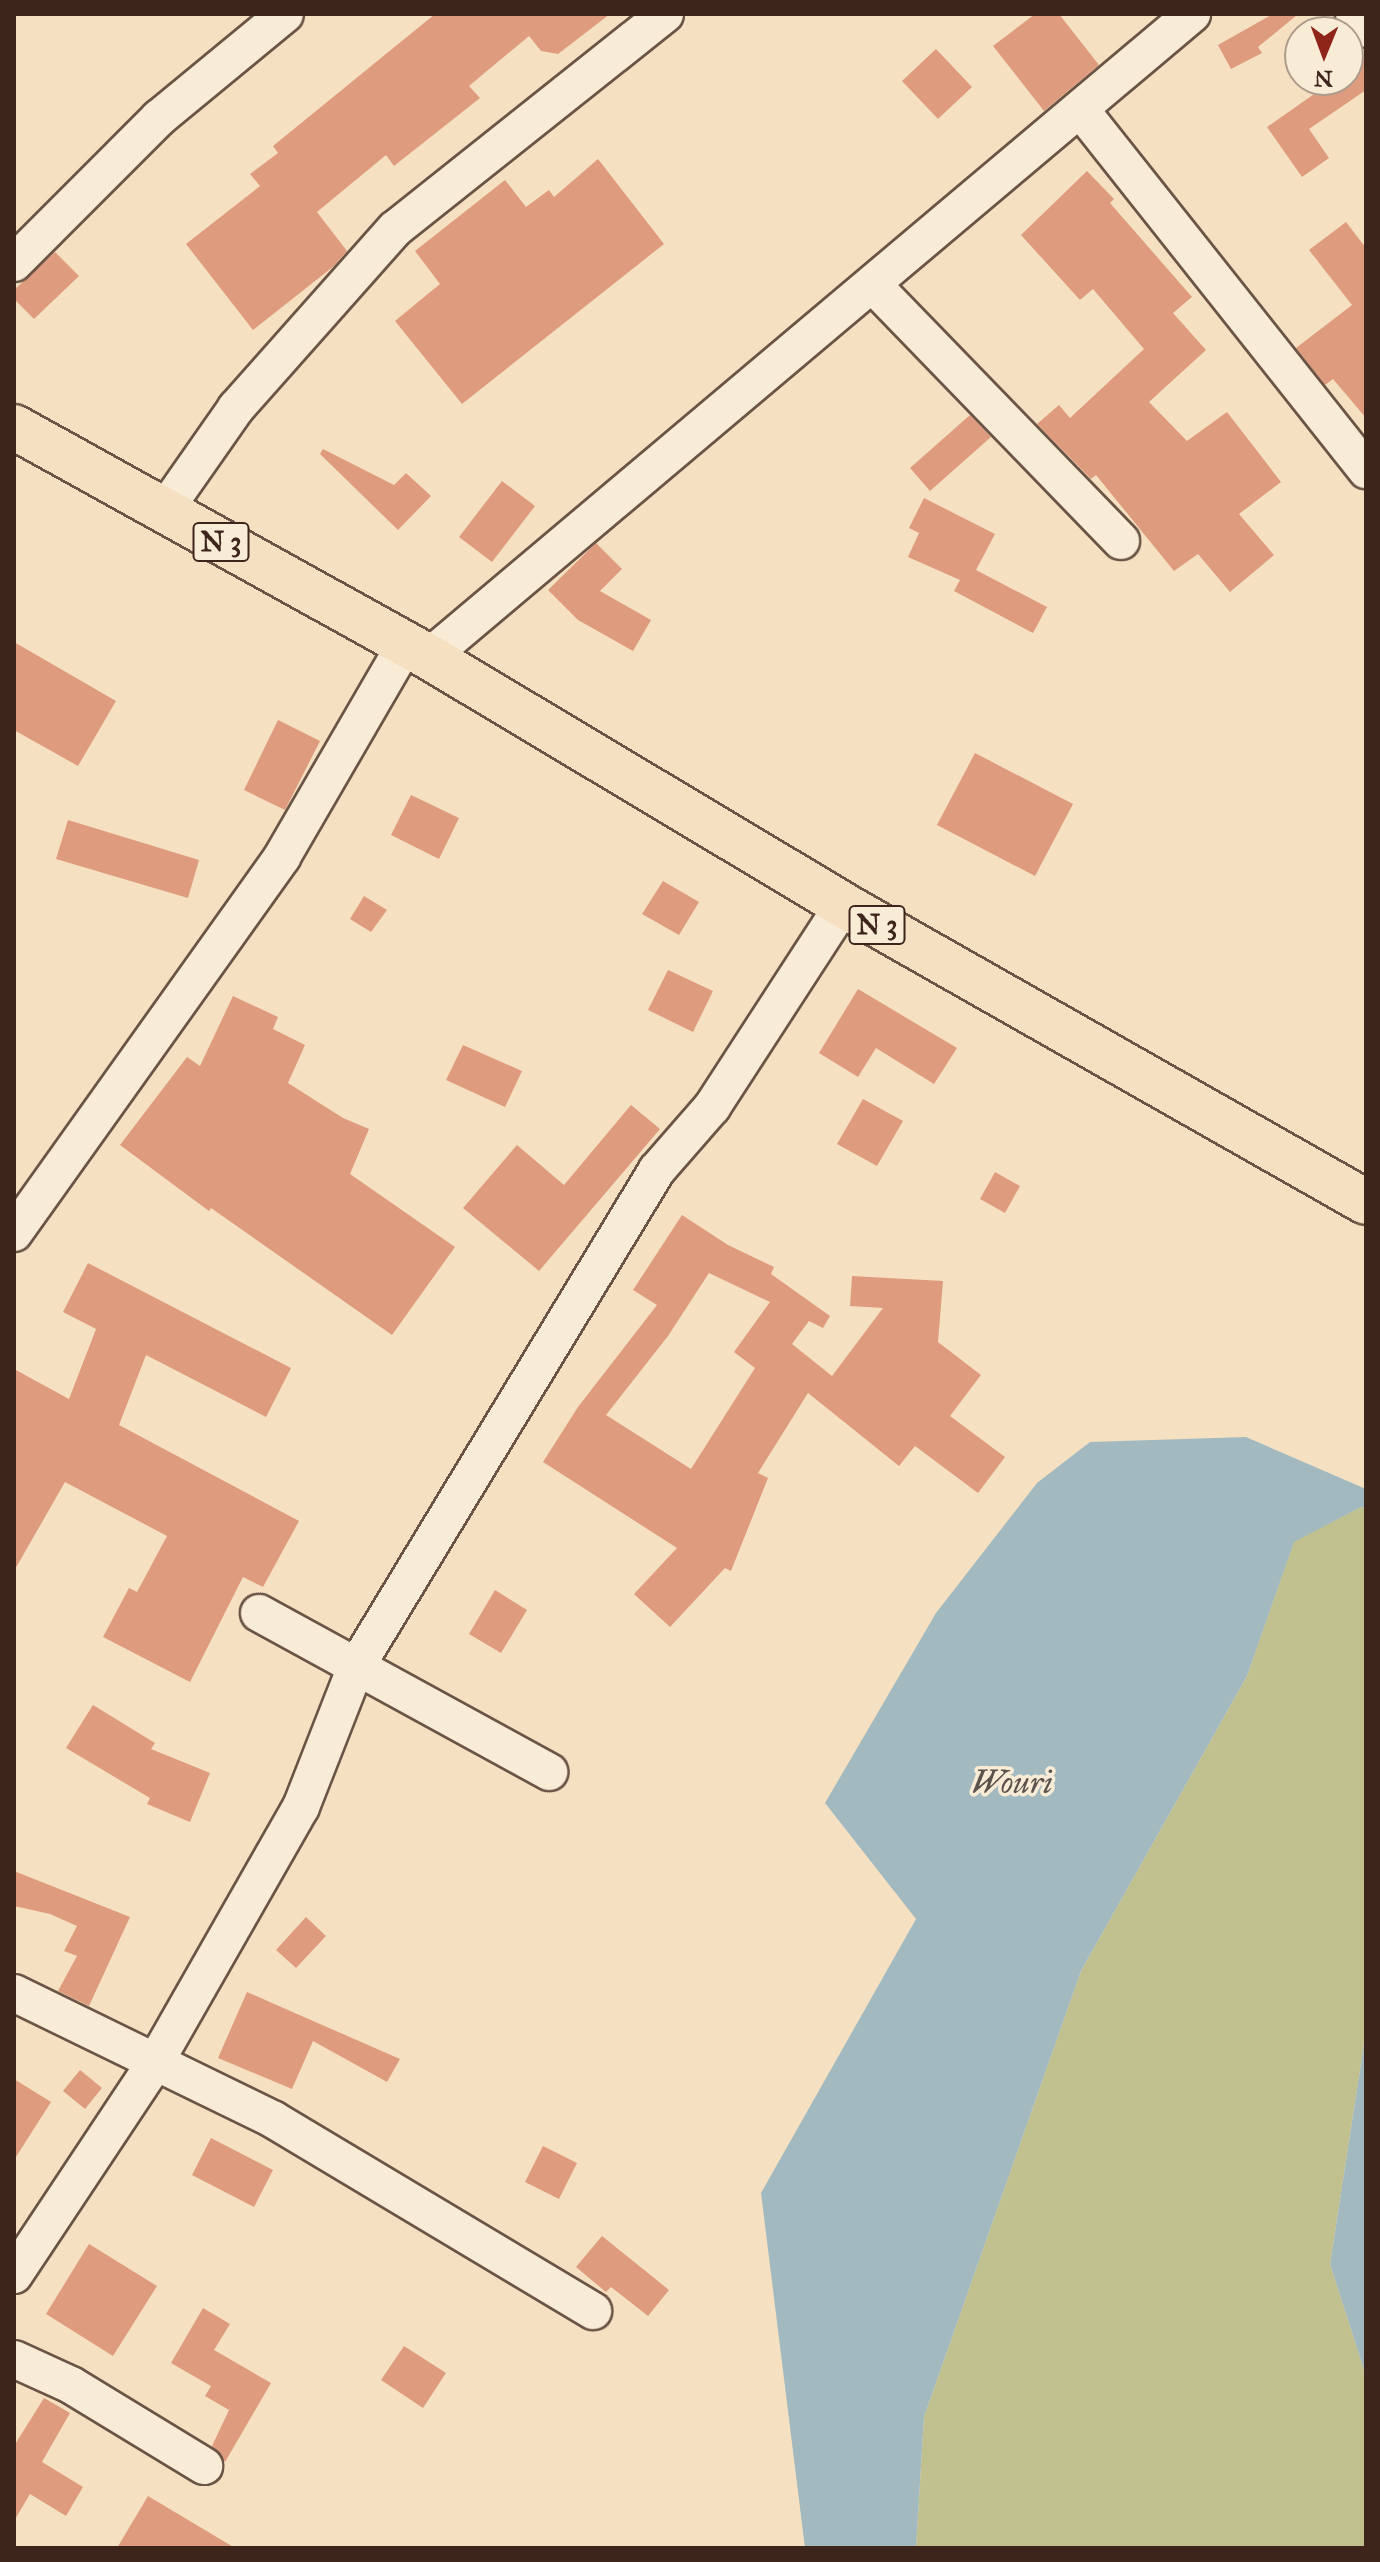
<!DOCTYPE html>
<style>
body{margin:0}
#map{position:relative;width:1380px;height:2562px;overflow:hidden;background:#f5e1c2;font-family:"IM FELL Great Primer",serif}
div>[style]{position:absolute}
.green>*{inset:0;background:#c1c190}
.water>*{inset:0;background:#a2babf}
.building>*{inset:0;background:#df9b7d}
.roads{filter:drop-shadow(2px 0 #6b5445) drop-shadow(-2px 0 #6b5445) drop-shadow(0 2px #6b5445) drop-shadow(0 -2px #6b5445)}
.minor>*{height:36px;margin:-18px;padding:0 18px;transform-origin:18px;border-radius:18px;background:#f8ecd7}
.highway>*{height:44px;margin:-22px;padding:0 22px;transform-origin:22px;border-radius:22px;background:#f5e1c2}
span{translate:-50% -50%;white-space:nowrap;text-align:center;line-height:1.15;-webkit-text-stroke:7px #f8ecd7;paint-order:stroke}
.shield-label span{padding:2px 6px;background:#f8ecd7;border:2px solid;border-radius:6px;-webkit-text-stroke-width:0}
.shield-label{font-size:28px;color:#3d251b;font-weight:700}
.water-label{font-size:32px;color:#5b524c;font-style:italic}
.frame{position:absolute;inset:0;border:16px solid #3d251b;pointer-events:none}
.north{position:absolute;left:1284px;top:16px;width:80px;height:80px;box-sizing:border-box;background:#f8ecd7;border:2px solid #ad9c8c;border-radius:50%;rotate:181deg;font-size:22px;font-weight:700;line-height:32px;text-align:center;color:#3d251b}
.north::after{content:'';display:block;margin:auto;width:28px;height:36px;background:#8f2418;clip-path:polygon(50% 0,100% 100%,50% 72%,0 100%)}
</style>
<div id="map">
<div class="green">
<div style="clip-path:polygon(1361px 1507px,1366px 1508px,1366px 2031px,1330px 2264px,1364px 2370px,1366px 2548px,916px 2548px,924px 2417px,1081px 1971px,1247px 1676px,1294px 1541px)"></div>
</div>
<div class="water">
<div style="clip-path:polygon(1246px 1437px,1366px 1489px,1366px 1508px,1361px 1507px,1294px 1542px,1247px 1676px,1081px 1971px,924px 2417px,916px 2548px,805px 2548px,761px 2193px,916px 1919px,825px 1803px,936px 1613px,1037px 1483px,1090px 1442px)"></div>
<div style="clip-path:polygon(1366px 2031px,1366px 2392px,1364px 2370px,1330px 2264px)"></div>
</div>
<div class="building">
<div style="clip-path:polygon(435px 14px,610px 14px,558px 54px,541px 51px,529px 36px,469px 86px,480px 98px,394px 166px,386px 155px,317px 212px,347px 251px,334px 266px,253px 330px,186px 244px,260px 186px,250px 174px,278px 153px,273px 146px)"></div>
<div style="clip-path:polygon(1035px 14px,1059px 14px,1099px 65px,1044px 111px,993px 46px)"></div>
<div style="clip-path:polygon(1273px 14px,1297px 15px,1258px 47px,1262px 53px,1231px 69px,1218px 45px)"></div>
<div style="clip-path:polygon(936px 49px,972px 87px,938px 119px,902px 81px)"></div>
<div style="clip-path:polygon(1366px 58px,1366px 90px,1309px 129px,1329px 158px,1302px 177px,1267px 127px,1334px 80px,1348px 80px,1348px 71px)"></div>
<div style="clip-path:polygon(598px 159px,664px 244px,462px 404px,395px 321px,440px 284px,415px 251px,505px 180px,526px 207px,549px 190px,554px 197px)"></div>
<div style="clip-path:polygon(1087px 171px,1114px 199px,1110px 203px,1192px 297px,1173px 313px,1206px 350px,1149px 402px,1187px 441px,1227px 412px,1281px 482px,1239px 514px,1274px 555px,1230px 592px,1198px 554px,1174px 571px,1096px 475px,1091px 479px,1037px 424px,1059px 405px,1070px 418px,1144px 349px,1093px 289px,1080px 300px,1021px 235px)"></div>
<div style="clip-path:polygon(1346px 222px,1366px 248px,1366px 418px,1333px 379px,1325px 385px,1296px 348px,1352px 305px,1309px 250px)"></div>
<div style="clip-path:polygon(55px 252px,79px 276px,34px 319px,14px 299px,14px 290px)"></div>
<div style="clip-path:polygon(970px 415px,991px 437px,930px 491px,910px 468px)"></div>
<div style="clip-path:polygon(323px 449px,394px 485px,406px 473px,431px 496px,398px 530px,320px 454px)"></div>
<div style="clip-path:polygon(502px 481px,535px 506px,492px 562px,459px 537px)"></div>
<div style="clip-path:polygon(924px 498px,995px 534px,976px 570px,1047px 607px,1033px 633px,954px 591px,960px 580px,908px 557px,919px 533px,909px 528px)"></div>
<div style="clip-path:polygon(596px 543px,622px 569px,600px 591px,651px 620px,633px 651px,578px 620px,548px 590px)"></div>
<div style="clip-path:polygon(14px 642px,116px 701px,78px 766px,14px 730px)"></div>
<div style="clip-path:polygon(278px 720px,320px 741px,285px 810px,244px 790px)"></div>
<div style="clip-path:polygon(975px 753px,1073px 804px,1035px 876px,937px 825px)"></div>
<div style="clip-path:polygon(411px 795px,459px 818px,439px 859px,391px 835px)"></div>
<div style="clip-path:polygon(68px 820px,199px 860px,188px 898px,56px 859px)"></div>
<div style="clip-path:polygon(663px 881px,699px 902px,679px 935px,642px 914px)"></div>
<div style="clip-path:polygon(364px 896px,387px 910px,371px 932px,350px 919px)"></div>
<div style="clip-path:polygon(668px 970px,713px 991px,693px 1032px,648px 1010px)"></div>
<div style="clip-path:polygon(858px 989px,957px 1048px,934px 1084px,876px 1048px,858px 1077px,819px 1053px)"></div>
<div style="clip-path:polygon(233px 996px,278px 1017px,273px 1029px,305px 1045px,288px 1083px,343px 1118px,369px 1129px,350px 1174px,455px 1247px,392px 1335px,211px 1208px,209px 1211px,120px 1145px,187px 1057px,200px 1066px)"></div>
<div style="clip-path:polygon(463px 1045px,522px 1071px,505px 1107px,446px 1080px)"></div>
<div style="clip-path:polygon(863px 1099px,903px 1121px,877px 1166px,837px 1144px)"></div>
<div style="clip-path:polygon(631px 1105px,660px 1129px,539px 1271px,463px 1208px,517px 1145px,564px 1185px)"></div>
<div style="clip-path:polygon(995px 1172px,1020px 1186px,1005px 1213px,980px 1199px)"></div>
<div style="clip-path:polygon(evenodd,682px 1215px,728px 1245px,774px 1267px,771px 1274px,830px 1316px,823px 1328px,809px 1321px,792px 1344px,832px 1376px,883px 1308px,850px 1306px,852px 1276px,943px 1281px,938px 1342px,981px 1375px,950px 1416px,1005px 1457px,978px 1493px,915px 1446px,899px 1466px,808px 1393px,758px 1473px,768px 1478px,731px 1571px,725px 1568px,670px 1627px,634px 1594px,677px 1548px,543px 1462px,578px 1407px,657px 1305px,633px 1290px,682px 1215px,709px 1273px,770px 1302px,734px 1352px,755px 1368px,691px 1469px,606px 1415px,668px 1336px,709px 1273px)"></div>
<div style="clip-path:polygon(88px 1263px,291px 1368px,266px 1417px,146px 1355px,119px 1425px,299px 1521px,263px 1587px,243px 1577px,190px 1682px,103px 1637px,129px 1588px,137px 1592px,167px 1536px,65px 1482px,14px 1571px,14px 1369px,69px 1399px,96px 1329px,63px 1312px)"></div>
<div style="clip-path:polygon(495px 1590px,527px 1610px,501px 1653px,469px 1634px)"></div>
<div style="clip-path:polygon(93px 1705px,155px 1743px,151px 1749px,210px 1773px,190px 1822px,147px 1804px,150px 1798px,66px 1748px)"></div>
<div style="clip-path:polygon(14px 1871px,130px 1917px,89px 2006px,58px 1991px,77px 1956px,64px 1951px,77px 1926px,50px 1914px,14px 1906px)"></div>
<div style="clip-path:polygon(306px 1917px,326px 1936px,296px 1968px,276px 1950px)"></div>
<div style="clip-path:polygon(247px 1992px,288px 2010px,400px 2059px,387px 2082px,313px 2041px,292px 2089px,218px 2058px)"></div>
<div style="clip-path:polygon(80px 2070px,102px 2088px,85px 2109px,63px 2091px)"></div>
<div style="clip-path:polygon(14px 2079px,51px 2102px,14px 2160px)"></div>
<div style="clip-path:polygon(211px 2138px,273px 2170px,254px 2207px,192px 2175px)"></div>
<div style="clip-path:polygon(543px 2146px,577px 2163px,559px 2199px,525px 2182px)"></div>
<div style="clip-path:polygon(602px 2236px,669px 2290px,648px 2316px,611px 2287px,606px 2292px,576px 2267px)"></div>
<div style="clip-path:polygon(89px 2244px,157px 2286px,113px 2356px,46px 2314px)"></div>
<div style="clip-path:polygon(203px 2308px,230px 2324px,214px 2350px,271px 2383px,225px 2462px,212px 2446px,229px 2410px,205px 2396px,211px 2386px,171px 2363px)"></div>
<div style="clip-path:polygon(404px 2346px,446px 2373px,423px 2408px,381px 2380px)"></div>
<div style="clip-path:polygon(44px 2398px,70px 2413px,42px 2462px,83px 2487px,66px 2516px,30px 2494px,14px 2521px,14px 2446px)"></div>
<div style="clip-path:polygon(148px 2496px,235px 2548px,117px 2548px)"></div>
</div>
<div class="roads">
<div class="minor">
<div style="left:1354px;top:14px;width:19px;rotate:51deg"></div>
<div style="left:1080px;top:109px;width:461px;rotate:51.6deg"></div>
<div style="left:14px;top:263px;width:205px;rotate:-45deg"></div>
<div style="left:159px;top:118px;width:163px;rotate:-39.5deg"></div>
<div style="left:874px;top:286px;width:355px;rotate:45.9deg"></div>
<div style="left:164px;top:511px;width:126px;rotate:-55deg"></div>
<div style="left:236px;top:408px;width:239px;rotate:-48.4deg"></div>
<div style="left:395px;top:229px;width:345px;rotate:-38.5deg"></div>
<div style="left:429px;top:657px;width:998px;rotate:-40.12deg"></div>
<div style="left:14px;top:1233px;width:462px;rotate:-54.5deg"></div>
<div style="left:282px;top:857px;width:245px;rotate:-59.9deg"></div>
<div style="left:259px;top:1613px;width:331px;rotate:28.7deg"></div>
<div style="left:14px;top:1993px;width:289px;rotate:26deg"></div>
<div style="left:274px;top:2120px;width:372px;rotate:30.9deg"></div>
<div style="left:14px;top:2275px;width:257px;rotate:-56.4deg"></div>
<div style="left:156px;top:2061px;width:292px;rotate:-60.3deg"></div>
<div style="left:301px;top:1807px;width:150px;rotate:-68.6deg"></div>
<div style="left:356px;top:1667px;width:581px;rotate:-58.8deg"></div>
<div style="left:657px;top:1170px;width:84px;rotate:-48.9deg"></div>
<div style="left:712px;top:1107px;width:241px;rotate:-57deg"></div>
<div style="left:14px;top:2359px;width:63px;rotate:24.5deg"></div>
<div style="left:71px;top:2385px;width:156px;rotate:31.3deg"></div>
</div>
<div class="highway">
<div style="left:14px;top:427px;width:474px;rotate:29deg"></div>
<div style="left:429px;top:657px;width:483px;rotate:30.9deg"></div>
<div style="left:843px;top:905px;width:601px;rotate:29.59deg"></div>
</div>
</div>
<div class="shield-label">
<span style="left:221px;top:542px">N 3</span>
<span style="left:877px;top:925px">N 3</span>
</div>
<div class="water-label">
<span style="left:1012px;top:1783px">Wouri</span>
</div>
<div class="frame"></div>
<div class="north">N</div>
</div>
